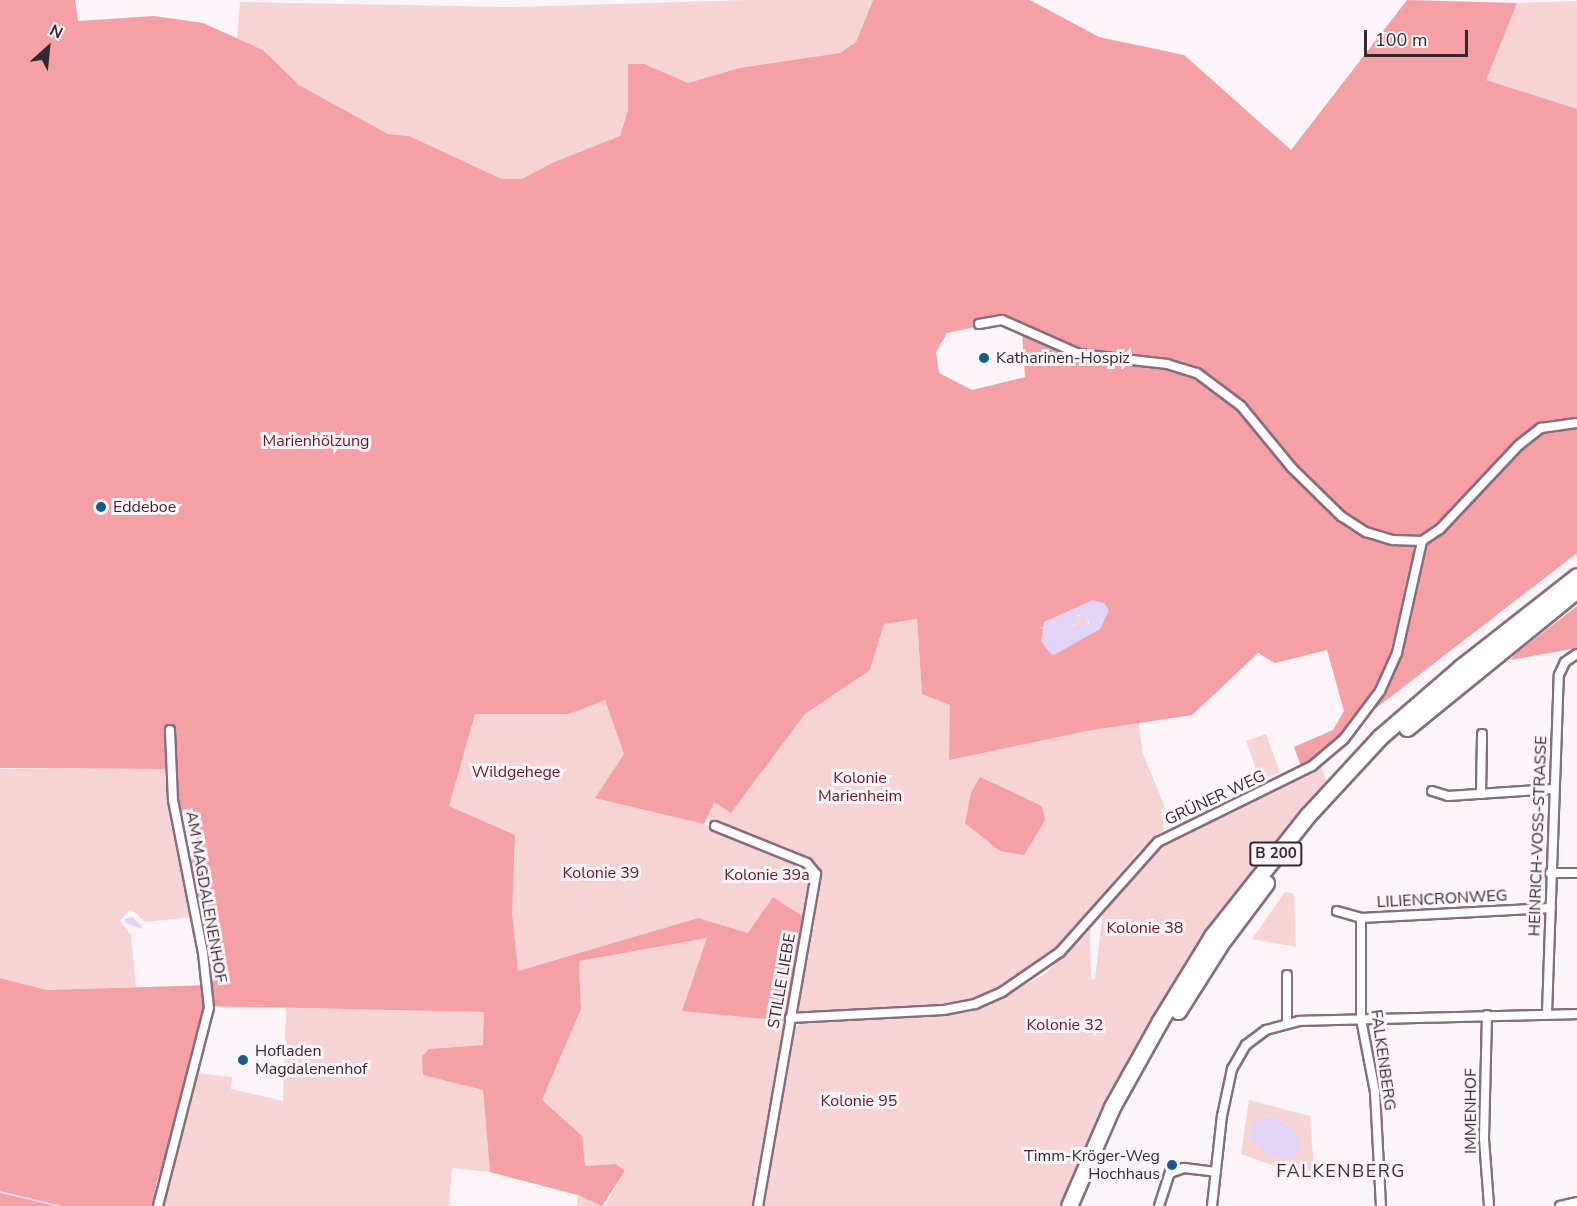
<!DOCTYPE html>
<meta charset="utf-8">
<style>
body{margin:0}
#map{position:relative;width:1577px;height:1206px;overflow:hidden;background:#fbf4f8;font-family:"Nunito Sans",sans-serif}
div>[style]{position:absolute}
.green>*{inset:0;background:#f7d4d4}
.round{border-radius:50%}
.forest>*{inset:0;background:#f4a0a4}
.water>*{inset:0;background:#e1d4f7}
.stream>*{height:2px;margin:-1px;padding:0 1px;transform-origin:1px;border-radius:1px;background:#e1d4f7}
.roads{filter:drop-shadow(2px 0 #886c7f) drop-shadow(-2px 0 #886c7f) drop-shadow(0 2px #886c7f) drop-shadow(0 -2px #886c7f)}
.street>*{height:8px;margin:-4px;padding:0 4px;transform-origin:4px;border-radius:4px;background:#fff}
.highway>*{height:15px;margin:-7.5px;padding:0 7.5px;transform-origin:7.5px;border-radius:7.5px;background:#fff}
.dots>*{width:16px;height:16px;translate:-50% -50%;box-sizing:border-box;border:3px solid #fbf4f8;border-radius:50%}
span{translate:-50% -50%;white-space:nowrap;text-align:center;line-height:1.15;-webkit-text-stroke:6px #fbf4f8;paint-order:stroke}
.shield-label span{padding:2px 4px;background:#fbf4f8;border:2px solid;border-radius:4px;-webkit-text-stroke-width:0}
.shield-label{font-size:15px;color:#352931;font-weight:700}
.poi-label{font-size:16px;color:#352931}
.left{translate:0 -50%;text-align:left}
.right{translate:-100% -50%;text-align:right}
.park-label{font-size:16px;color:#6e1324}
.street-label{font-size:16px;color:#352931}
.neighbourhood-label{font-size:18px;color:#3f2838;letter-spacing:1.5px}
.north{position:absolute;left:18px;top:18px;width:60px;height:60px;-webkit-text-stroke:4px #fbf4f8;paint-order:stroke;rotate:27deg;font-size:16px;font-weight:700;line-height:24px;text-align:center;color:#352931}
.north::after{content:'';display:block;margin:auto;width:21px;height:27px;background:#352931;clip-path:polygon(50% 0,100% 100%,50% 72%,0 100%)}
.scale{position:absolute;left:1364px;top:30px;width:104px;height:27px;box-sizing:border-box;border:3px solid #352931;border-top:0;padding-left:8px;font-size:18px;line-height:21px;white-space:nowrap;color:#352931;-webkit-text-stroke:4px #fbf4f8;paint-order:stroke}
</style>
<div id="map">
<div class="green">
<div style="clip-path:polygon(748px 0,873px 0,856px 42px,840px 53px,739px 68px,688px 83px,628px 64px,628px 110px,620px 136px,554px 162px,523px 179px,502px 179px,409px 136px,388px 134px,299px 85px,263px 50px,237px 38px,240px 2px,515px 7px)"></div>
<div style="clip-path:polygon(1577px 1px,1577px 109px,1485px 80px,1517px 3px)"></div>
<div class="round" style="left:1074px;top:615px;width:14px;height:14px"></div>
<div style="clip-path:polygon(917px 619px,922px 694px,1086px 731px,1139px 723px,1142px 752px,1165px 807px,1161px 809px,1164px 830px,1137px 853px,1055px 950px,1003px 986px,975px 999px,940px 1004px,801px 1012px,797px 1008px,817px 868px,811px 861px,706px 819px,714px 801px,731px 813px,805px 714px,870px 670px,884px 624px)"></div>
<div style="clip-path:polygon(605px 699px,624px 754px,596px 798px,704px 824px,806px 866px,813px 874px,805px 918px,748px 933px,698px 918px,518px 971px,512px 912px,515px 835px,449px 806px,475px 714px,569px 714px)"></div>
<div style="clip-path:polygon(1266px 734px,1280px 772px,1260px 780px,1246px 741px)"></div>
<div style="clip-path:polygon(1320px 764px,1327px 782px,1279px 837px,1191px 958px,1062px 1206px,762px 1206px,795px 1029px,802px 1021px,939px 1015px,983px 1008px,1045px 974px,1090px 927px,1091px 980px,1095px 979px,1103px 910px,1151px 853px,1172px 838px,1260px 798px)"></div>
<div style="clip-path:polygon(0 769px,166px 769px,169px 806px,193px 917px,145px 922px,135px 912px,129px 911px,120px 920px,131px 935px,136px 987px,47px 990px,0 978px)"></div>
<div style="clip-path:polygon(1285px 892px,1294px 894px,1296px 947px,1252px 939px)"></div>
<div style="clip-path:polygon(707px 938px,787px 1021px,755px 1206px,605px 1206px,625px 1171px,616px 1164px,585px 1166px,542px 1100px,581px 1009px,579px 961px)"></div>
<div style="clip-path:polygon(286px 1008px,484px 1012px,484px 1045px,429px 1049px,423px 1075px,483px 1090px,490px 1172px,452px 1168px,449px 1206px,162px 1206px,197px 1073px,232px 1077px,231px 1089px,283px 1101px)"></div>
<div style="clip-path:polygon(1249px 1100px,1310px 1116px,1314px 1171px,1289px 1171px,1241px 1154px)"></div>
<div style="clip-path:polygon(578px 1195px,602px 1206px,577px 1206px)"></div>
</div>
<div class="forest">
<div style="clip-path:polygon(evenodd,0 0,75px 0,78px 21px,154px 16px,203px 23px,263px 50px,299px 85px,388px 134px,409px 136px,502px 179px,522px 179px,554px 162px,620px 136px,628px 110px,628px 64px,644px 64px,688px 83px,739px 68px,840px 53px,856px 42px,873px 0,1030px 0,1099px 37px,1184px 55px,1291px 150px,1407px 0,1517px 3px,1486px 80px,1577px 109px,1577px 553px,1301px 766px,1294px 747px,1333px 730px,1344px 711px,1327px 650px,1275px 663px,1258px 653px,1192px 715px,1086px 731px,949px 760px,950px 705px,922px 694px,917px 619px,884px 624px,870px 670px,805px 714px,731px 813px,714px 802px,704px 824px,595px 798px,624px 754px,605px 700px,569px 714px,475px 714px,449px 806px,515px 835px,512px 912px,518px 971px,698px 918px,748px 933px,773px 897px,805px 918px,787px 1021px,682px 1011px,707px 938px,579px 961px,581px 1009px,542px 1100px,582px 1136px,585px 1166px,616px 1164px,625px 1171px,602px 1206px,578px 1195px,490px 1172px,483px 1090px,423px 1075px,422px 1056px,429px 1049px,483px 1045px,484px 1012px,203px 1006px,181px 1112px,157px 1181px,152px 1206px,0 1206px,0 978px,47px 990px,211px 985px,189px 861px,200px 853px,188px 813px,179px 811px,177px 769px,0 768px,0 0,998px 322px,1022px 332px,1025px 377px,972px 390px,939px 373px,936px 352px,947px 333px,998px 322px,0 0,1104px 603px,1100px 629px,1040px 628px,1104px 603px)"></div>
<div style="clip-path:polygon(1577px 606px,1577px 648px,1510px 660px,1518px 652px)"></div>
<div style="clip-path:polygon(980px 777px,1042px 806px,1045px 820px,1024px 855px,1000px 851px,965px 823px,971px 793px)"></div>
</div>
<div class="water">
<div style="clip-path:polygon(evenodd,1093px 600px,1104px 603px,1109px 610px,1100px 629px,1054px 655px,1049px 652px,1041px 641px,1044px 622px,1093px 600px,1078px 614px,1088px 619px,1089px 624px,1073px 626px,1078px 614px)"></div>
<div style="clip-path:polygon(133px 917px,142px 927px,142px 929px,126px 923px,125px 919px)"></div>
<div style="clip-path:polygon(1270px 1117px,1282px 1121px,1297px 1134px,1300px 1147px,1292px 1159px,1269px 1155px,1249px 1138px,1253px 1122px)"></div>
</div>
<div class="stream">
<div style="left:0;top:1192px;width:61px;rotate:13.3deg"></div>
</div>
<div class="roads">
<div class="street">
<div style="left:979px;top:324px;width:23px;rotate:-10deg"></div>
<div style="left:1002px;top:320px;width:84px;rotate:23.8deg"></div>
<div style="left:1079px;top:354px;width:89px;rotate:6.5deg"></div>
<div style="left:1167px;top:364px;width:31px;rotate:17deg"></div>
<div style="left:1197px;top:373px;width:55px;rotate:36.9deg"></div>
<div style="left:1241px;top:406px;width:80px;rotate:50.6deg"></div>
<div style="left:1292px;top:468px;width:69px;rotate:44.4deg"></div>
<div style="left:1341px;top:516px;width:30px;rotate:33deg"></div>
<div style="left:1366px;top:532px;width:28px;rotate:17deg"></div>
<div style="left:1393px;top:540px;width:29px;rotate:2deg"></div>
<div style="left:1422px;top:541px;width:22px;rotate:-34deg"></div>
<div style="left:1440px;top:529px;width:115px;rotate:-46.8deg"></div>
<div style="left:1519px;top:445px;width:28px;rotate:-38deg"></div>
<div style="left:1541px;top:428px;width:36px;rotate:-8deg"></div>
<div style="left:1432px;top:791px;width:17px;rotate:17deg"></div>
<div style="left:1448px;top:796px;width:105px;rotate:-3.8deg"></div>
<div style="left:1481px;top:794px;width:60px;rotate:-89deg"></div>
<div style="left:715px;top:826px;width:99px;rotate:21.9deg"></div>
<div style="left:807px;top:863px;width:14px;rotate:51deg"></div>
<div style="left:816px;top:874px;width:337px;rotate:99.9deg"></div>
<div style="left:1550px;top:873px;width:27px"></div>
<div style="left:1337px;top:911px;width:25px;rotate:16deg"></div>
<div style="left:1361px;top:918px;width:190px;rotate:-3deg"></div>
<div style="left:1361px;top:918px;width:101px;rotate:90deg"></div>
<div style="left:1361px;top:1019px;width:74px;rotate:79.1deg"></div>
<div style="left:1375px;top:1092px;width:114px;rotate:87deg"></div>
<div style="left:1287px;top:975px;width:47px;rotate:90deg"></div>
<div style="left:1547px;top:1013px;width:338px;rotate:-88deg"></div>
<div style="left:1559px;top:675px;width:14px;rotate:-65deg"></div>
<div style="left:1565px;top:662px;width:14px;rotate:-34deg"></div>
<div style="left:1487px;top:1015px;width:124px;rotate:91.4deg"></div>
<div style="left:1484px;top:1139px;width:67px;rotate:85.7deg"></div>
<div style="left:790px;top:1018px;width:154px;rotate:-3deg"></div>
<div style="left:944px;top:1010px;width:32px;rotate:-11deg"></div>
<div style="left:975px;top:1004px;width:30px;rotate:-24deg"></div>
<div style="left:1002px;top:992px;width:70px;rotate:-34.6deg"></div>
<div style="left:1060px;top:952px;width:147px;rotate:-48.3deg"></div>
<div style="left:1158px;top:842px;width:172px;rotate:-26.3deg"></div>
<div style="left:1312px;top:766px;width:42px;rotate:-40.2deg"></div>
<div style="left:1344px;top:739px;width:60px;rotate:-53.1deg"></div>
<div style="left:1380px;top:691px;width:42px;rotate:-65.9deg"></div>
<div style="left:1397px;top:653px;width:115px;rotate:-77.4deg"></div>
<div style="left:158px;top:1206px;width:204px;rotate:-75.6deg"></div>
<div style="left:209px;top:1008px;width:55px;rotate:-96.2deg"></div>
<div style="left:203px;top:953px;width:156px;rotate:-101.1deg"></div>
<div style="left:173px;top:800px;width:70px;rotate:-92.5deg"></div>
<div style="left:1159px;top:1206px;width:35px;rotate:-72deg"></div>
<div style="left:1170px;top:1173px;width:15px;rotate:-20deg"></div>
<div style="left:1184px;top:1168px;width:32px;rotate:7deg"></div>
<div style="left:1212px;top:1206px;width:91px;rotate:-83.7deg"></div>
<div style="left:1222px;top:1116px;width:48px;rotate:-78deg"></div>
<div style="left:1232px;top:1069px;width:28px;rotate:-60deg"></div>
<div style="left:1246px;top:1045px;width:25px;rotate:-37deg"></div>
<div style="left:1266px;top:1030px;width:34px;rotate:-15deg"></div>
<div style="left:1299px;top:1021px;width:278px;rotate:-1.4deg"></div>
<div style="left:1560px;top:1206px;width:17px;rotate:-13deg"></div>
</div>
<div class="highway">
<div style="left:1407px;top:728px;width:219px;rotate:-39.1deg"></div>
<div style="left:1178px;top:1011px;width:80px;rotate:-57.7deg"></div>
<div style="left:1221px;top:943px;width:75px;rotate:-53.1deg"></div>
<div style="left:1069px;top:1206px;width:108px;rotate:-66.5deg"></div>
<div style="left:1112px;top:1107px;width:98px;rotate:-60.8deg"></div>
<div style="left:1160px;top:1021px;width:100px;rotate:-58.5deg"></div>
<div style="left:1212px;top:936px;width:154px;rotate:-51.6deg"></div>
<div style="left:1308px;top:815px;width:106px;rotate:-47.3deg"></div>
<div style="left:1380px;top:737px;width:107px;rotate:-40.8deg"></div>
<div style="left:1461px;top:667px;width:147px;rotate:-38.1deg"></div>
</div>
</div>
<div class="dots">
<div style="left:984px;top:358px;background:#105b8f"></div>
<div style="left:101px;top:507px;background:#105b8f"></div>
<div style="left:243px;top:1060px;background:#105b8f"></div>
<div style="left:1172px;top:1165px;background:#105b8f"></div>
</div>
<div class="shield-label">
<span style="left:1276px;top:854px">B 200</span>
</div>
<div class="poi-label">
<span class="left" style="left:996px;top:358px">Katharinen-Hospiz</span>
<span class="left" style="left:113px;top:507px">Eddeboe</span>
<span class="left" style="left:255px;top:1060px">Hofladen<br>Magdalenenhof</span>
<span class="right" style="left:1160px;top:1165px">Timm-Kröger-Weg<br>Hochhaus</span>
</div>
<div class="park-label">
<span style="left:316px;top:441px">Marienhölzung</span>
<span style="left:516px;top:772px">Wildgehege</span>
<span style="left:860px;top:787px">Kolonie<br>Marienheim</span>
<span style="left:601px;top:873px">Kolonie 39</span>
<span style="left:767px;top:875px">Kolonie 39a</span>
<span style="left:1145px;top:928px">Kolonie 38</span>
<span style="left:1065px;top:1025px">Kolonie 32</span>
<span style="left:859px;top:1101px">Kolonie 95</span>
</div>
<div class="street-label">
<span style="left:1215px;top:798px;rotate:-25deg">GRÜNER WEG</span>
<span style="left:1538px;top:836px;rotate:-88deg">HEINRICH-VOSS-STRASSE</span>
<span style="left:206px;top:897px;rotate:80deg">AM MAGDALENENHOF</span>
<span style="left:1442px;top:899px;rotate:-3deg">LILIENCRONWEG</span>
<span style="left:782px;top:981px;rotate:-80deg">STILLE LIEBE</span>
<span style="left:1383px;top:1060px;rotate:82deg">FALKENBERG</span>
<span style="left:1471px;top:1111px;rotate:-90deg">IMMENHOF</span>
</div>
<div class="neighbourhood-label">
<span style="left:1341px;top:1171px">FALKENBERG</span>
</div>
<div class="north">N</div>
<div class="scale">100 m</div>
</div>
